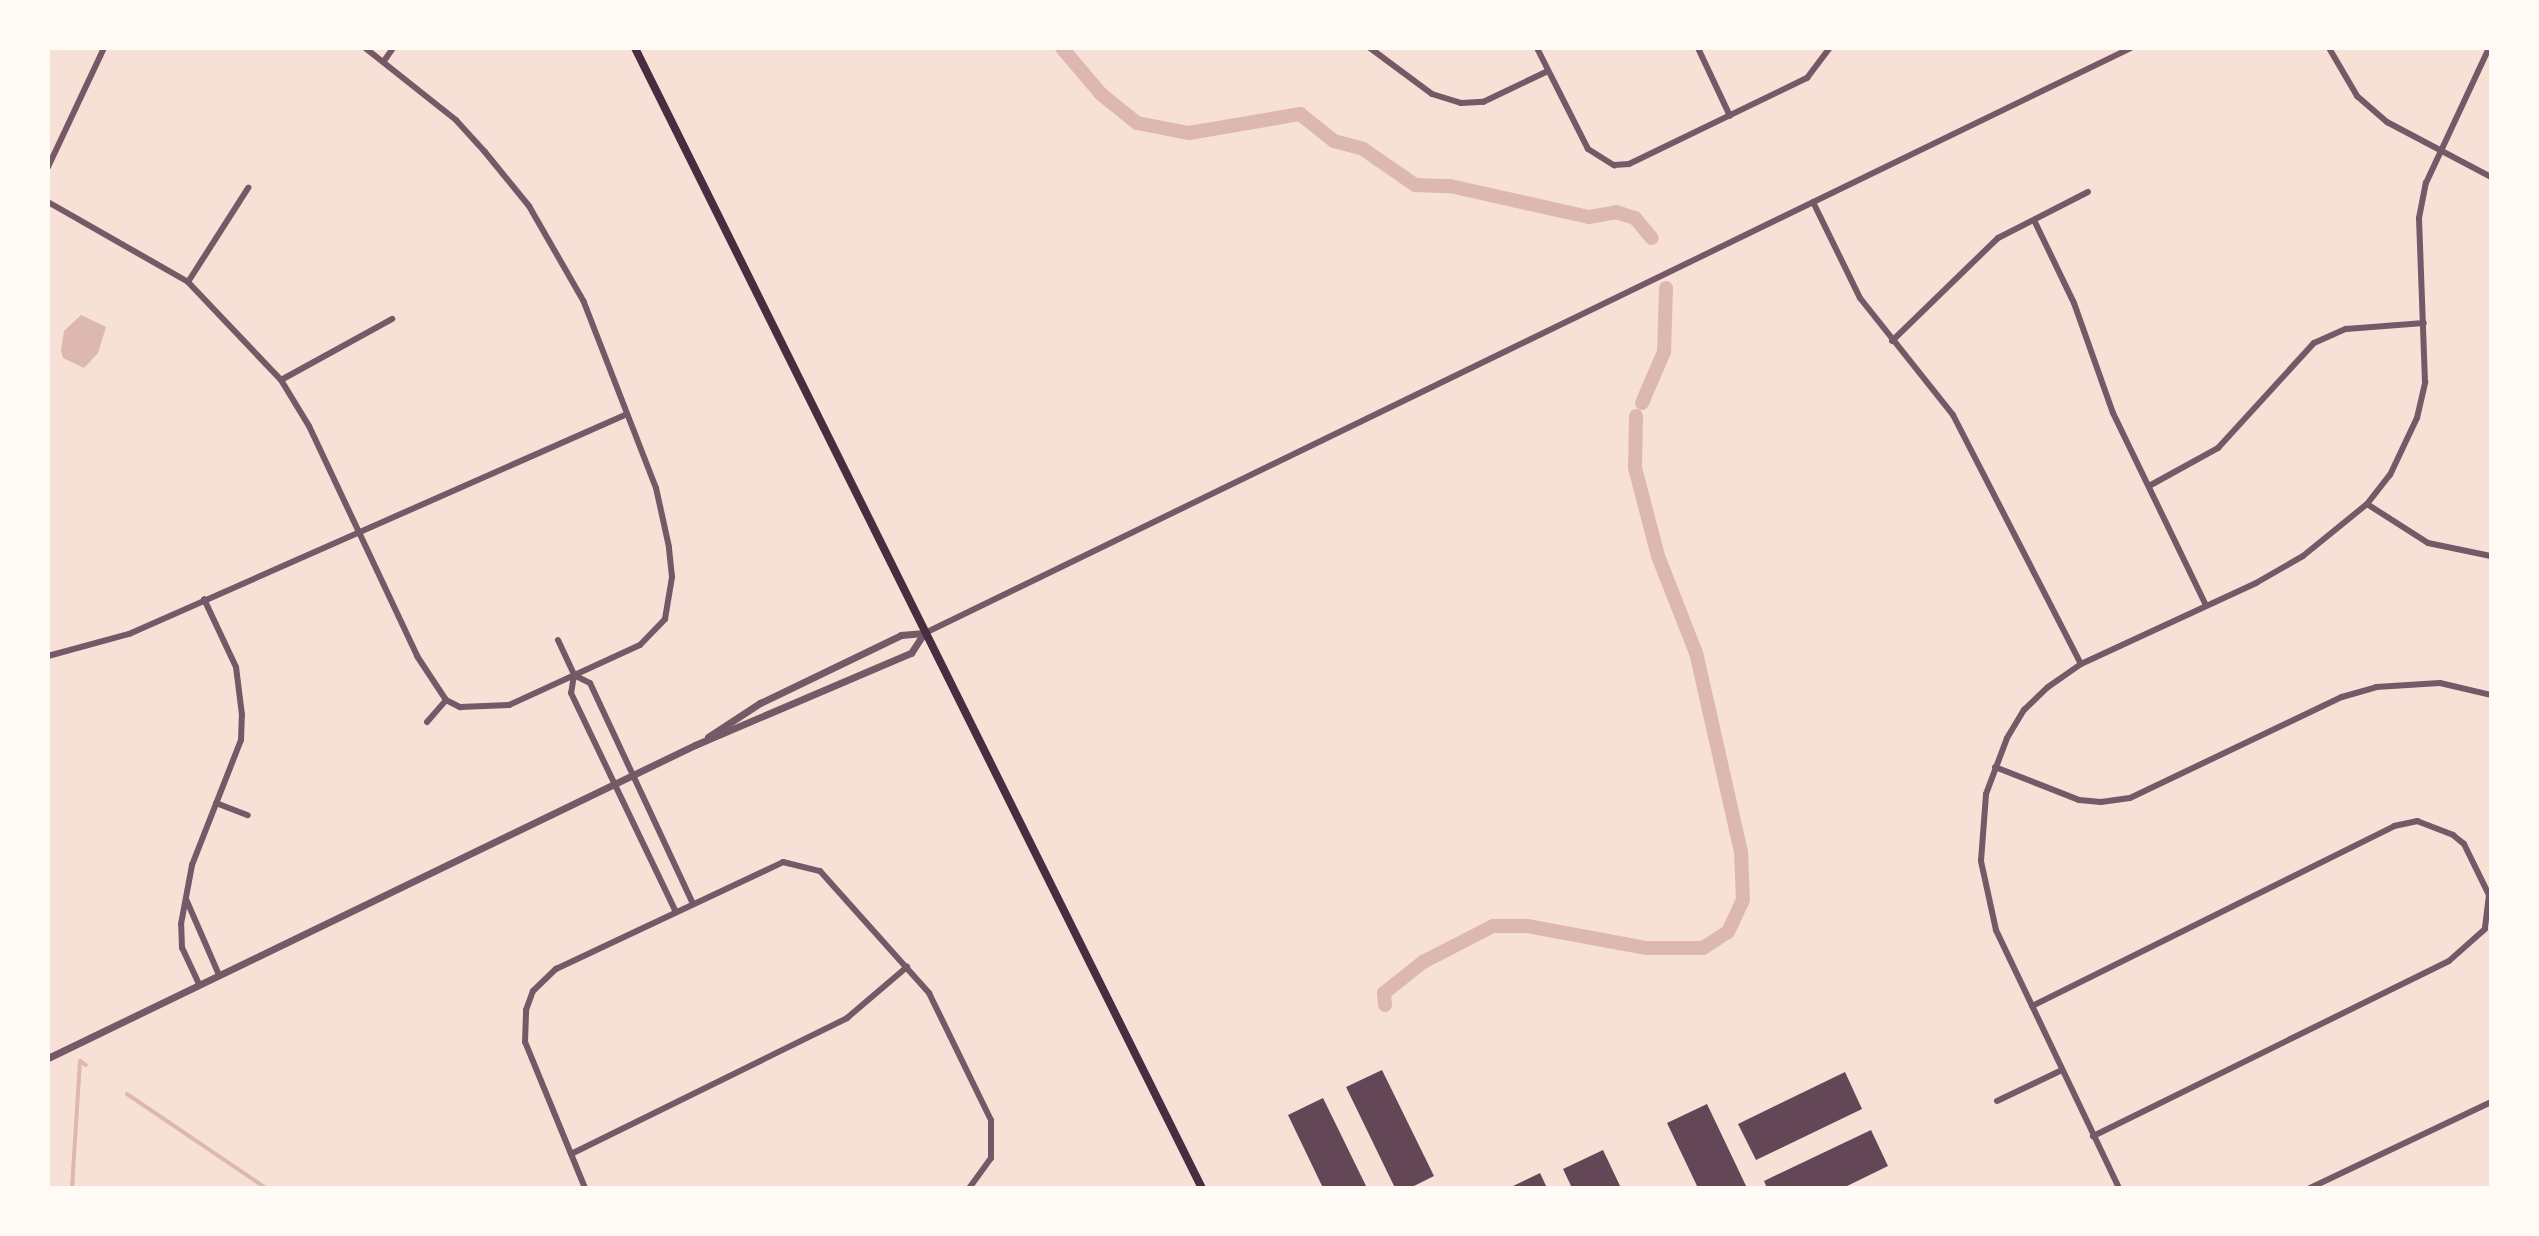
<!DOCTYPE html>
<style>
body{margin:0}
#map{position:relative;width:2539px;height:1236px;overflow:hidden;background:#f7e1d7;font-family:Cabin,sans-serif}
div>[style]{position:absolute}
.water>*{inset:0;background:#dcb8b0}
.stream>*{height:4px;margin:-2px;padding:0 2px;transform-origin:2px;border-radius:2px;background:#dcb8b0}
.canal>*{height:14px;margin:-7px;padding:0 7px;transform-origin:7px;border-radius:7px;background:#dcb8b0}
.building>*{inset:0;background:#644757}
.minor>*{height:6px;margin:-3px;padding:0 3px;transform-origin:3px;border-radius:3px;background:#755966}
.tertiary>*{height:7px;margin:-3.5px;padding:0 3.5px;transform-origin:3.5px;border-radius:3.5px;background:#755966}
.secondary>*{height:8px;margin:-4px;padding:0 4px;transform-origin:4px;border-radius:4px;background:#4a2c40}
span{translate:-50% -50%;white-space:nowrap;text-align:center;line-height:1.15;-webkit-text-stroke:8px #fffaf5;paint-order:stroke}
.frame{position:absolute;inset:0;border:50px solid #fffaf5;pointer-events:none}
</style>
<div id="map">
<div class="water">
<div style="clip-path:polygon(81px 315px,106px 327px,98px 353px,84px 368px,63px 358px,61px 350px,64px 331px)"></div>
</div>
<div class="stream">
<div style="left:127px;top:1094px;width:168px;rotate:34.1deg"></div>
<div style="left:72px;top:1188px;width:127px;rotate:-86.4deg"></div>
<div style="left:80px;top:1061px;width:7px;rotate:34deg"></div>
</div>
<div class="canal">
<div style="left:1062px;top:48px;width:60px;rotate:49.7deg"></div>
<div style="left:1101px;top:94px;width:46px;rotate:38.9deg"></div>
<div style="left:1137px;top:123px;width:53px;rotate:10.9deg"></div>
<div style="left:1189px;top:133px;width:113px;rotate:-9.7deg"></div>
<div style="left:1300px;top:114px;width:43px;rotate:38.5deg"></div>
<div style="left:1334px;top:141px;width:30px;rotate:15deg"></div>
<div style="left:1363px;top:149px;width:63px;rotate:34.7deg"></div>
<div style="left:1415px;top:185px;width:35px;rotate:2deg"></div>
<div style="left:1450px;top:186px;width:142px;rotate:12.6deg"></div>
<div style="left:1589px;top:217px;width:27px;rotate:-10deg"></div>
<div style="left:1616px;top:212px;width:20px;rotate:18deg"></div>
<div style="left:1635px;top:218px;width:26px;rotate:50deg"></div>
<div style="left:1642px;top:403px;width:56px;rotate:-66.7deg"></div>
<div style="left:1664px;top:352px;width:64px;rotate:-88.2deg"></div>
<div style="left:1385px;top:1005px;width:12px;rotate:-95deg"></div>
<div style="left:1384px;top:993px;width:50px;rotate:-38.5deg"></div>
<div style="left:1423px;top:962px;width:79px;rotate:-27.2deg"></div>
<div style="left:1493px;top:926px;width:34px"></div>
<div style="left:1527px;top:926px;width:122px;rotate:10.4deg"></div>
<div style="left:1647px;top:948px;width:56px"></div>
<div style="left:1703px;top:948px;width:30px;rotate:-33deg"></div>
<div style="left:1728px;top:932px;width:35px;rotate:-65deg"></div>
<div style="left:1743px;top:900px;width:48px;rotate:-92.4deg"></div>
<div style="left:1741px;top:852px;width:204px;rotate:-102.7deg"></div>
<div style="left:1696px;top:653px;width:104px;rotate:-111.4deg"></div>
<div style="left:1658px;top:556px;width:91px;rotate:-104.6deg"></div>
<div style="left:1635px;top:468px;width:52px;rotate:-88.9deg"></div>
</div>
<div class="building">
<div style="clip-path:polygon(1382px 1070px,1434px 1176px,1410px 1188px,1395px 1188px,1346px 1087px)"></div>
<div style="clip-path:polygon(1845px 1072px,1862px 1109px,1756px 1160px,1738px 1124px)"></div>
<div style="clip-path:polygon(1323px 1098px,1367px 1188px,1323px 1188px,1288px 1115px)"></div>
<div style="clip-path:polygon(1707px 1104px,1747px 1188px,1698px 1188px,1667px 1123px)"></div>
<div style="clip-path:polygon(1871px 1130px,1888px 1166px,1843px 1188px,1767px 1188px,1764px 1181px)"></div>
<div style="clip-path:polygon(1603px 1150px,1621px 1188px,1572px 1188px,1563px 1169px)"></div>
<div style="clip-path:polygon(1540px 1173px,1547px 1188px,1509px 1188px)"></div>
</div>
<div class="minor">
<div style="left:1370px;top:48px;width:77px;rotate:36.6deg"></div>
<div style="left:1432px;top:94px;width:30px;rotate:17deg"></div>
<div style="left:1461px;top:103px;width:22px;rotate:-3deg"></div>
<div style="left:1483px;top:102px;width:72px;rotate:-25.5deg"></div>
<div style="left:1537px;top:48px;width:113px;rotate:63.2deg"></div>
<div style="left:1588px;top:149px;width:31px;rotate:32deg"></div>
<div style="left:1614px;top:165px;width:15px;rotate:-4deg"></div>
<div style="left:1629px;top:164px;width:198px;rotate:-25.8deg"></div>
<div style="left:1807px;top:78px;width:38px;rotate:-53deg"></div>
<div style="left:1698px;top:48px;width:75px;rotate:64.8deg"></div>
<div style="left:2329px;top:48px;width:56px;rotate:59.7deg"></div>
<div style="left:2357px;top:96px;width:40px;rotate:41deg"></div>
<div style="left:2387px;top:122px;width:118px;rotate:27.9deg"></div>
<div style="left:384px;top:61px;width:16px;rotate:-55deg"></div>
<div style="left:48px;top:167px;width:132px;rotate:-64.8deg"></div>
<div style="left:48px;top:202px;width:161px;rotate:29.7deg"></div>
<div style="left:188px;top:282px;width:135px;rotate:46.5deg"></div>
<div style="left:281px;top:380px;width:54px;rotate:58.7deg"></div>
<div style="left:309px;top:426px;width:254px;rotate:64.8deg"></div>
<div style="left:417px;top:656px;width:53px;rotate:56.6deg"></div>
<div style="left:446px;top:700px;width:16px;rotate:27deg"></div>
<div style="left:460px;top:707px;width:49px;rotate:-2.3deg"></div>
<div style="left:509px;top:705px;width:144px;rotate:-24.6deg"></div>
<div style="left:640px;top:645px;width:36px;rotate:-46deg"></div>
<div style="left:665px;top:619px;width:43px;rotate:-80.5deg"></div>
<div style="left:672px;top:577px;width:30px;rotate:-96deg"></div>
<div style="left:669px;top:547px;width:60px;rotate:-102.4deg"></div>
<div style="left:656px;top:488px;width:199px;rotate:-111.2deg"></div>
<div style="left:584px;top:302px;width:111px;rotate:-119.8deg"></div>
<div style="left:529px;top:206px;width:70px;rotate:-129.2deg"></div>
<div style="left:485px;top:152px;width:43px;rotate:-132.2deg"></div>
<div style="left:456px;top:120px;width:116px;rotate:-141.6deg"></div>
<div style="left:1813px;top:202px;width:107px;rotate:63.9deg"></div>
<div style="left:1860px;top:298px;width:149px;rotate:51.5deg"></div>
<div style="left:1953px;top:415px;width:280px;rotate:62.8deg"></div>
<div style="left:2034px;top:220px;width:92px;rotate:64.3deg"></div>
<div style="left:2074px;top:303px;width:117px;rotate:70.5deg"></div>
<div style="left:2113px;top:413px;width:213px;rotate:64.2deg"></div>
<div style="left:188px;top:282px;width:112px;rotate:-57.4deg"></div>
<div style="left:1892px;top:341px;width:148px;rotate:-44.2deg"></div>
<div style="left:1998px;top:238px;width:101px;rotate:-27.1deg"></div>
<div style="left:281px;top:380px;width:127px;rotate:-28.8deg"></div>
<div style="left:2149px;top:486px;width:79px;rotate:-28.8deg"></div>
<div style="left:2218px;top:448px;width:142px;rotate:-47.6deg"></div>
<div style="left:2314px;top:343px;width:35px;rotate:-24deg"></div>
<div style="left:2346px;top:329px;width:78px;rotate:-4.4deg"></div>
<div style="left:2367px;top:504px;width:72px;rotate:32.6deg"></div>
<div style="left:2428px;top:543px;width:64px;rotate:11.7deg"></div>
<div style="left:925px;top:633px;width:1340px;rotate:-25.88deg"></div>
<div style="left:558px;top:640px;width:38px;rotate:65deg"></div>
<div style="left:574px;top:675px;width:18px;rotate:99deg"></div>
<div style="left:571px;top:693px;width:241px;rotate:64.4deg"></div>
<div style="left:48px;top:656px;width:84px;rotate:-15.2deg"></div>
<div style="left:129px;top:634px;width:544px;rotate:-23.83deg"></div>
<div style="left:574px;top:675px;width:18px;rotate:27deg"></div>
<div style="left:590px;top:683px;width:242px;rotate:65deg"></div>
<div style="left:427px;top:722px;width:29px;rotate:-49deg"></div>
<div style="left:1995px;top:767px;width:90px;rotate:21.4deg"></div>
<div style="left:2079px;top:800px;width:22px;rotate:5deg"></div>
<div style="left:2101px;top:802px;width:29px;rotate:-8deg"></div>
<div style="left:2130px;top:798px;width:235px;rotate:-25.5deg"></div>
<div style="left:2342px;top:697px;width:35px;rotate:-16deg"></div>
<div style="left:2376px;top:687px;width:64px;rotate:-3.6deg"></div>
<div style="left:2440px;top:683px;width:52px;rotate:13.2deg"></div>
<div style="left:216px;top:803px;width:34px;rotate:21deg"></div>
<div style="left:186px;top:899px;width:83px;rotate:66.5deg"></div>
<div style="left:199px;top:984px;width:40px;rotate:-115deg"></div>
<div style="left:182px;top:948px;width:24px;rotate:-92deg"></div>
<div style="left:181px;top:924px;width:60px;rotate:-79.4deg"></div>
<div style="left:192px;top:865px;width:134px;rotate:-68.6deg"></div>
<div style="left:241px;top:740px;width:25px;rotate:-88deg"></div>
<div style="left:242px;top:715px;width:48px;rotate:-97.1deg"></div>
<div style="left:236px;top:667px;width:75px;rotate:-115.2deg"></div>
<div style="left:2032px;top:1006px;width:404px;rotate:-26.4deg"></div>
<div style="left:2394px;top:826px;width:24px;rotate:-12deg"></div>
<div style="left:2417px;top:821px;width:39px;rotate:21deg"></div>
<div style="left:2453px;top:835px;width:14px;rotate:39deg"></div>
<div style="left:2464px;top:844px;width:57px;rotate:63.9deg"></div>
<div style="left:2489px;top:895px;width:34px;rotate:97deg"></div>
<div style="left:2485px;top:929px;width:48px;rotate:138.4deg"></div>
<div style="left:2449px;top:961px;width:397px;rotate:153.8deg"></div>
<div style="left:1997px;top:1101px;width:72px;rotate:-25.5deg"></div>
<div style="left:571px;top:1154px;width:308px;rotate:-26.2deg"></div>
<div style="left:847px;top:1018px;width:79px;rotate:-40.4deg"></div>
<div style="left:585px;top:1188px;width:158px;rotate:-112.3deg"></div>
<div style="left:525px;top:1042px;width:32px;rotate:-88deg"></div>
<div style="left:526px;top:1010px;width:20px;rotate:-70deg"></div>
<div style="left:533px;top:991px;width:32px;rotate:-44deg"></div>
<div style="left:556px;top:969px;width:251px;rotate:-25.2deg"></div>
<div style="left:783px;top:862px;width:38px;rotate:14deg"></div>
<div style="left:820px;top:871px;width:164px;rotate:48.2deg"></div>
<div style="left:929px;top:993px;width:141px;rotate:64deg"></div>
<div style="left:991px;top:1120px;width:38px;rotate:90deg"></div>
<div style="left:991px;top:1158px;width:37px;rotate:126deg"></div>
<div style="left:2119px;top:1188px;width:286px;rotate:-115.5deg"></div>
<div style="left:1996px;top:930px;width:71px;rotate:-102.3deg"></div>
<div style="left:1981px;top:861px;width:67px;rotate:-85.7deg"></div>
<div style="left:1986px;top:794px;width:60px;rotate:-69.4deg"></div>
<div style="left:2007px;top:738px;width:33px;rotate:-59deg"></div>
<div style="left:2024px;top:710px;width:33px;rotate:-44deg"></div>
<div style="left:2048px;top:687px;width:40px;rotate:-34.9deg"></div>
<div style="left:2081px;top:664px;width:193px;rotate:-24.8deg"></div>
<div style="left:2256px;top:583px;width:54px;rotate:-29.9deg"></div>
<div style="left:2303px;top:556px;width:82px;rotate:-39.1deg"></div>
<div style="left:2367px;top:504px;width:37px;rotate:-52deg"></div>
<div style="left:2390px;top:475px;width:63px;rotate:-64.7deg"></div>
<div style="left:2417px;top:418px;width:37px;rotate:-77deg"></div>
<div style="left:2425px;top:382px;width:164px;rotate:-92.1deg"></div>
<div style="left:2419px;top:218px;width:36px;rotate:-79deg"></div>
<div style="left:2426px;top:183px;width:149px;rotate:-65deg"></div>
<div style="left:2310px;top:1188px;width:200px;rotate:-25.4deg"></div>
</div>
<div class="tertiary">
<div style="left:708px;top:737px;width:62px;rotate:-33.2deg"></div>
<div style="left:760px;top:703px;width:157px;rotate:-25.7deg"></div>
<div style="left:901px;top:635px;width:23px;rotate:-5deg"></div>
<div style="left:48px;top:1058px;width:719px;rotate:-25.82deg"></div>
<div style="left:695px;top:745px;width:235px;rotate:-23.1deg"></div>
<div style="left:911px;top:653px;width:24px;rotate:-57deg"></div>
</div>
<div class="secondary">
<div style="left:635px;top:48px;width:1273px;rotate:63.56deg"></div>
</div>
<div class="frame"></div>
</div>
